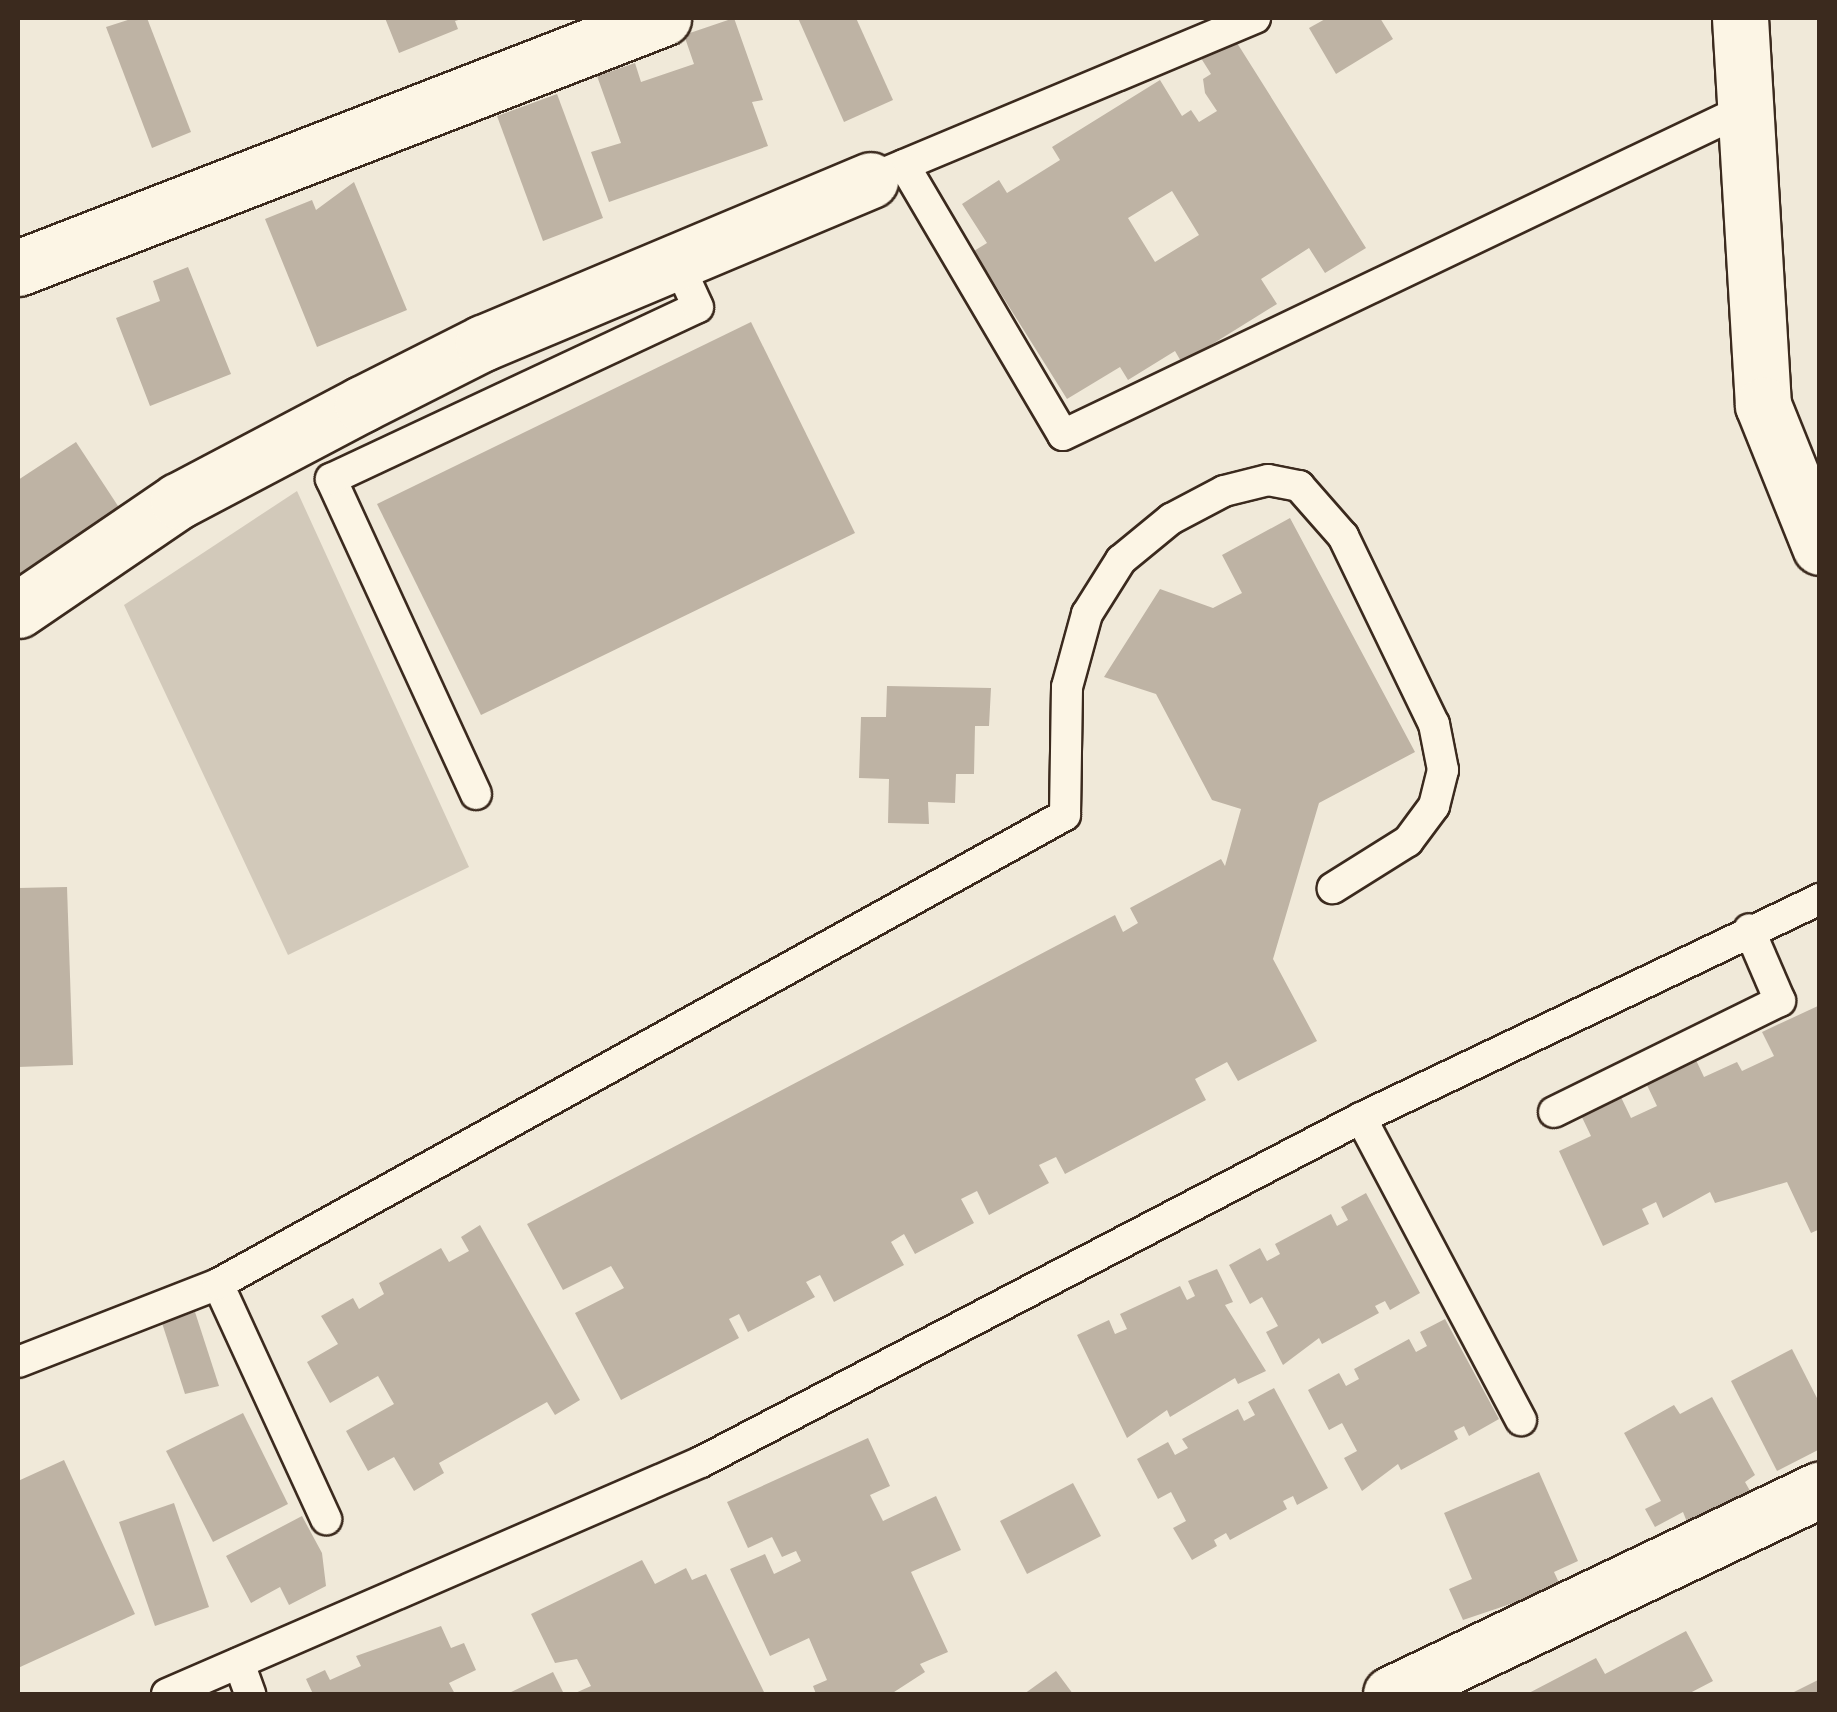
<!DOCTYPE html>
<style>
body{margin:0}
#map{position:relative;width:1837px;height:1712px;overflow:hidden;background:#f0e9d9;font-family:Itim,sans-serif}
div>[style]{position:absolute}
.green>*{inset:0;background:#d2c9ba}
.building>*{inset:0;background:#beb3a4}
.roads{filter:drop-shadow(2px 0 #3b2a1e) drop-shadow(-2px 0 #3b2a1e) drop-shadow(0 2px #3b2a1e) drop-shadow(0 -2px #3b2a1e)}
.service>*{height:30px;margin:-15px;padding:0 15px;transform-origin:15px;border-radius:15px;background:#fcf5e5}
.minor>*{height:55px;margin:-27.5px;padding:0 27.5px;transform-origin:27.5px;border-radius:27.5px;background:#fcf5e5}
span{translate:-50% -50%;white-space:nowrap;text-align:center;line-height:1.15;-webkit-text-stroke:8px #fcf5e5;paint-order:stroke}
.frame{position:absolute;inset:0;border:20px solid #3b2a1e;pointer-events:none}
</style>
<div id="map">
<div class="green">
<div style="clip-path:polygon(297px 491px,469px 867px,288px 955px,124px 605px)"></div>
</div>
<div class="building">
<div style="clip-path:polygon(134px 18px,147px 18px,191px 132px,152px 148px,106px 27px)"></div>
<div style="clip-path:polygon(385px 18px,465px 18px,455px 21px,458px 29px,399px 53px)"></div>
<div style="clip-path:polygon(734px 18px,763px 100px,752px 102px,768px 146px,609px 202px,591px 152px,621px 143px,597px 76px,635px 63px,641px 82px,694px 64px,684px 35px)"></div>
<div style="clip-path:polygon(798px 18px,856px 18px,893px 100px,844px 122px)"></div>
<div style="clip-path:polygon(1327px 18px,1380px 18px,1393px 39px,1336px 74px,1309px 28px)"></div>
<div style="clip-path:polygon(evenodd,1232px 35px,1366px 248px,1325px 273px,1309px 248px,1261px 279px,1277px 304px,1182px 363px,1175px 351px,1128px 380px,1120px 367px,1067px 399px,974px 251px,987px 243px,962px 204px,999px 180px,1007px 193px,1060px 160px,1052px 147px,1160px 80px,1182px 116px,1191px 110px,1199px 122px,1217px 111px,1205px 93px,1203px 79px,1211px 74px,1199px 55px,1232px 35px,1172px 191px,1199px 235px,1155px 262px,1128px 218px,1172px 191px)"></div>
<div style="clip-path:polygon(557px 94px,603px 218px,543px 241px,497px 116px)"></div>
<div style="clip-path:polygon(354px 182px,407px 310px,317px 347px,265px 219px,312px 200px,316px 210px)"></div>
<div style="clip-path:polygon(188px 267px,231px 374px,150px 406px,116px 318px,160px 301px,153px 281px)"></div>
<div style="clip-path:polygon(751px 322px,855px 533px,481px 715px,377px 504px)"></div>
<div style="clip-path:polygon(76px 442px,120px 509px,18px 576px,18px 480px)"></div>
<div style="clip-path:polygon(1290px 518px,1415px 752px,1319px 803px,1273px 959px,1317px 1041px,1238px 1081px,1227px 1062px,1195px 1079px,1206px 1100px,1065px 1174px,1056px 1157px,1039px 1165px,1049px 1183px,989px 1215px,977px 1191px,961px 1199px,974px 1223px,915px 1254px,904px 1234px,891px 1242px,904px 1265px,834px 1302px,820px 1275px,806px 1282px,815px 1297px,748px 1332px,739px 1314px,729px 1319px,739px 1338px,621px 1400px,575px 1313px,624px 1288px,611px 1266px,563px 1290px,527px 1224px,1115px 915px,1123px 932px,1138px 923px,1130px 908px,1221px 859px,1225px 866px,1241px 809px,1212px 800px,1156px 694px,1104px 677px,1160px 589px,1213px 608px,1242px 593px,1222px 555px)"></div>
<div style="clip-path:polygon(887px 686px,991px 688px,989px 726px,975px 726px,974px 774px,956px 774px,955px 803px,928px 802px,929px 824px,888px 823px,889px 779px,859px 778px,861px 717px,886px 717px)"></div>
<div style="clip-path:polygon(67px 887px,73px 1065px,18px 1067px,18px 888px)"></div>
<div style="clip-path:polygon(1820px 1005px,1820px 1229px,1811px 1233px,1787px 1182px,1715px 1203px,1710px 1192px,1663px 1218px,1656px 1202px,1642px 1209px,1649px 1224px,1603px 1246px,1559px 1151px,1591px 1136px,1579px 1111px,1619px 1093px,1631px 1118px,1657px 1106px,1645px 1081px,1695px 1058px,1704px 1077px,1737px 1062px,1742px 1071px,1774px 1056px,1762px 1032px)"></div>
<div style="clip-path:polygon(1366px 1193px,1420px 1293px,1390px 1310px,1385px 1301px,1375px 1306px,1379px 1313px,1322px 1344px,1319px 1338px,1283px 1365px,1266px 1332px,1278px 1326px,1262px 1297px,1250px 1304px,1229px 1265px,1260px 1248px,1267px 1261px,1280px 1254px,1275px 1244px,1331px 1214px,1337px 1226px,1348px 1220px,1341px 1207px)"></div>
<div style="clip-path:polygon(480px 1225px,580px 1400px,555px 1415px,547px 1402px,439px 1463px,444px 1473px,414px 1491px,394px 1457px,368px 1471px,346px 1431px,394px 1404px,378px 1376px,330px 1403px,307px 1362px,338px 1344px,321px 1316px,353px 1298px,359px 1309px,384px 1294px,379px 1283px,441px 1248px,449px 1262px,469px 1251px,461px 1237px)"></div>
<div style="clip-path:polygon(1217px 1269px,1233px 1302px,1225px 1305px,1266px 1371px,1238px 1384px,1235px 1378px,1170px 1417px,1167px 1410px,1127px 1438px,1077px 1335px,1109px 1320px,1115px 1334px,1127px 1329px,1120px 1314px,1180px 1286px,1187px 1300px,1195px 1296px,1188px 1281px)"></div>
<div style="clip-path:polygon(195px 1312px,219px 1386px,185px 1394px,162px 1323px)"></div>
<div style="clip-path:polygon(1445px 1319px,1499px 1419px,1469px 1436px,1464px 1426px,1454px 1431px,1458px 1439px,1401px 1470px,1398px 1464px,1362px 1491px,1344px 1458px,1357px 1451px,1342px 1423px,1329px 1430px,1308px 1390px,1339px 1373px,1346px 1386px,1359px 1379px,1354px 1369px,1409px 1339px,1416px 1352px,1427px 1346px,1420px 1332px)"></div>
<div style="clip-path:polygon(1792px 1349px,1820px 1404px,1820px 1449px,1777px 1471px,1731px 1381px)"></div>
<div style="clip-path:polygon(1274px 1388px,1328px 1488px,1297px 1505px,1293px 1496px,1283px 1501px,1287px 1509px,1230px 1540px,1226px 1533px,1214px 1540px,1217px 1546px,1192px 1560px,1173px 1528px,1186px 1521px,1171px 1492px,1158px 1499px,1137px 1459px,1168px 1442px,1175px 1455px,1188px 1448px,1182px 1439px,1238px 1409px,1244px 1421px,1255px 1415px,1248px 1402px)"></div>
<div style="clip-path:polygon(1712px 1397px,1755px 1475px,1745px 1482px,1753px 1496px,1710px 1519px,1706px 1512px,1687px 1522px,1683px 1512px,1655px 1527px,1645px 1509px,1661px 1501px,1624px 1433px,1674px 1405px,1680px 1414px)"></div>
<div style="clip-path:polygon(243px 1413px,288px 1504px,213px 1542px,166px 1451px)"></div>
<div style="clip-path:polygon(868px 1438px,890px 1486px,870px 1495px,883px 1521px,936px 1496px,961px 1550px,911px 1572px,948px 1652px,920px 1664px,925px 1672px,891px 1694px,816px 1694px,813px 1686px,827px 1680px,809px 1638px,770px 1656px,730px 1569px,765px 1554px,774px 1574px,801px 1561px,796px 1551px,782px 1557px,772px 1537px,748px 1548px,727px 1502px)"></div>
<div style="clip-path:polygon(64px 1460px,135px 1614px,18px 1668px,18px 1481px)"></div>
<div style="clip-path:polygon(1539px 1472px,1578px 1561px,1554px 1572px,1561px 1587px,1463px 1620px,1449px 1589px,1472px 1579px,1444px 1513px)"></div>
<div style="clip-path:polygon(1073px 1483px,1101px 1536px,1027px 1574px,1000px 1521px)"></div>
<div style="clip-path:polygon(174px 1503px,209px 1607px,155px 1626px,119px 1522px)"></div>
<div style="clip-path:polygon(302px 1516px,322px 1553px,326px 1586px,289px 1605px,280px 1587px,251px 1603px,226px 1556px)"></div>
<div style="clip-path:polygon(642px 1560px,655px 1584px,686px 1568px,692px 1580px,706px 1574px,765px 1694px,573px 1694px,591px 1686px,577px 1659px,555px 1663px,531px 1614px)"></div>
<div style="clip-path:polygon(441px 1626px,451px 1648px,464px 1643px,476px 1670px,449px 1683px,455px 1694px,313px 1694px,306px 1679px,325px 1670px,330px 1680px,361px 1666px,356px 1656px)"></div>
<div style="clip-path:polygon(1686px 1631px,1713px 1681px,1688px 1694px,1527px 1694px,1596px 1658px,1605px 1674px)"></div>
<div style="clip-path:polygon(1056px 1671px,1073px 1694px,1024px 1694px)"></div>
<div style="clip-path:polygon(553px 1672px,564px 1694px,507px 1694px)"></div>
<div style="clip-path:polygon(1820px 1679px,1820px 1694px,1790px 1694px)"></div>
</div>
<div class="roads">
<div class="service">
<div style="left:904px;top:165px;width:313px;rotate:59.5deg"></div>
<div style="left:1063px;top:435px;width:756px;rotate:-25.55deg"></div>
<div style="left:887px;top:172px;width:399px;rotate:-22.7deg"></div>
<div style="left:476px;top:794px;width:347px;rotate:-114.7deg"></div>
<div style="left:331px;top:479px;width:405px;rotate:-25.1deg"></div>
<div style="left:698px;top:307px;width:53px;rotate:-114.6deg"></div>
<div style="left:1554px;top:1112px;width:252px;rotate:-26.2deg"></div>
<div style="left:1780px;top:1001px;width:78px;rotate:-113.3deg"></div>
<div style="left:1361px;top:1118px;width:342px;rotate:62.1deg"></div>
<div style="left:218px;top:1284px;width:259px;rotate:65.3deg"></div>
<div style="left:18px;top:1362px;width:215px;rotate:-21.3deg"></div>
<div style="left:218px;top:1284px;width:968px;rotate:-28.97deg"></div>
<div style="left:1065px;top:815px;width:128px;rotate:-89.1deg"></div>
<div style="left:1067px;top:687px;width:76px;rotate:-74.7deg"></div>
<div style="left:1087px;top:614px;width:64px;rotate:-57.8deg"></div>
<div style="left:1121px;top:560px;width:65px;rotate:-39.4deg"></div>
<div style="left:1171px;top:519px;width:60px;rotate:-27.8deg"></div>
<div style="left:1224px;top:491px;width:45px;rotate:-14deg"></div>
<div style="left:1268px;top:480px;width:32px;rotate:11deg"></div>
<div style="left:1299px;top:486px;width:67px;rotate:48.7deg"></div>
<div style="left:1343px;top:536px;width:209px;rotate:64.2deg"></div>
<div style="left:1434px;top:724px;width:47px;rotate:78.9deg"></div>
<div style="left:1443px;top:770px;width:37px;rotate:104deg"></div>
<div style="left:1434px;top:806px;width:44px;rotate:126.6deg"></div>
<div style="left:1408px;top:841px;width:89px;rotate:147.9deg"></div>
<div style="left:239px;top:1663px;width:33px;rotate:70deg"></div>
<div style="left:167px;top:1694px;width:582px;rotate:-23.48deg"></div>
<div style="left:701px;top:1462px;width:744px;rotate:-27.53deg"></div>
<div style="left:1361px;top:1118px;width:509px;rotate:-25.51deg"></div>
</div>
<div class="minor">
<div style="left:1740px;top:18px;width:388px;rotate:86.6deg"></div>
<div style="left:1763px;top:405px;width:153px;rotate:68.1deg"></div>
<div style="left:18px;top:268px;width:692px;rotate:-21.19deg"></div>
<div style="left:18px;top:610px;width:194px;rotate:-34.3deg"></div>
<div style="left:178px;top:501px;width:208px;rotate:-27.8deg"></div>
<div style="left:362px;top:404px;width:136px;rotate:-26.8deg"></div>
<div style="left:483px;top:343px;width:420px;rotate:-22.8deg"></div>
<div style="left:1391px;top:1694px;width:475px;rotate:-25.5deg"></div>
</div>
</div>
<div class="frame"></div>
</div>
